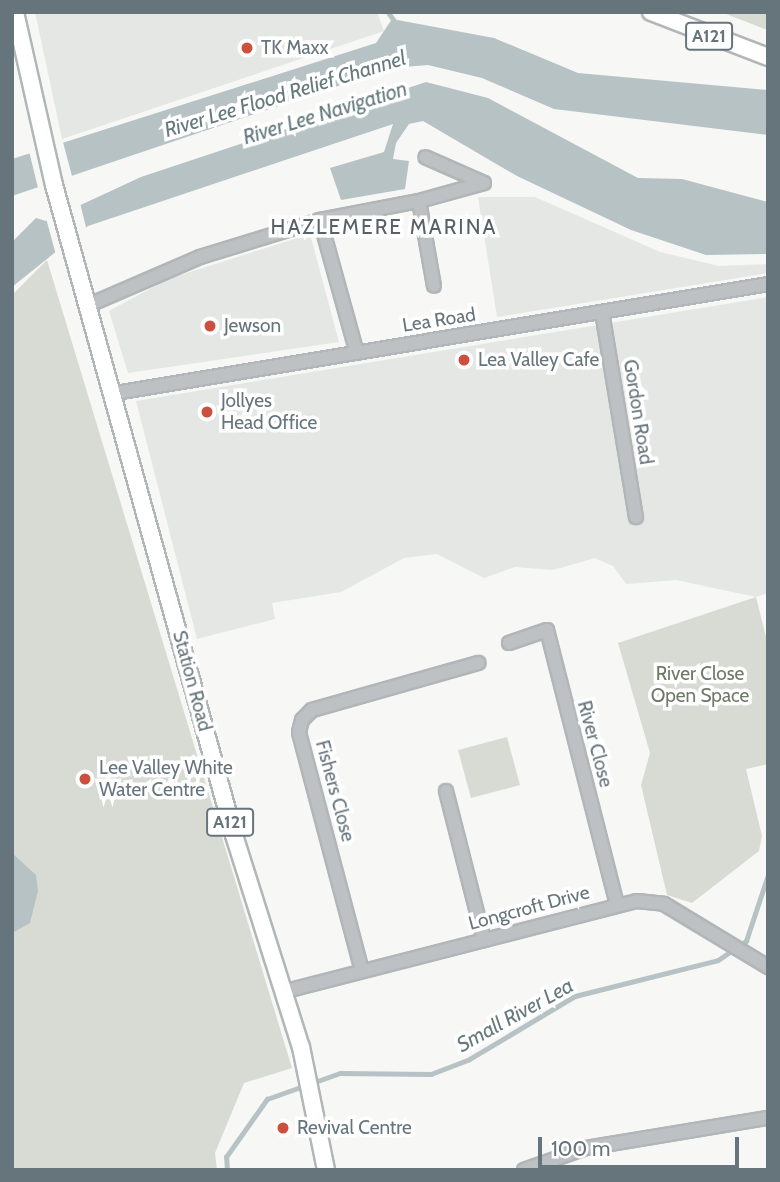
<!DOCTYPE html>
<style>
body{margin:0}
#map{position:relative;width:780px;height:1182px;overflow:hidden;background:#f7f7f5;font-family:Cabin,sans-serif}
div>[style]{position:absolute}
.built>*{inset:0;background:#e5e7e5}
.green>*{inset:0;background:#d8dbd4}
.water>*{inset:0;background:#b6c2c4}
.pier>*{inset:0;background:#f7f7f5}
.stream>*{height:4.5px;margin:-2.25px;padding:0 2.25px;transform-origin:2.25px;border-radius:2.25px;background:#b6c2c4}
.roads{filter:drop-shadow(2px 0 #b1b6b8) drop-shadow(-2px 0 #b1b6b8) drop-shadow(0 2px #b1b6b8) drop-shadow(0 -2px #b1b6b8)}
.minor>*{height:12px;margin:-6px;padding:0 6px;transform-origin:6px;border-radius:6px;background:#bdc1c4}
.major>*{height:16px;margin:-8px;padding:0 8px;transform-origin:8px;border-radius:8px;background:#fff}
.dots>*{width:19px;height:19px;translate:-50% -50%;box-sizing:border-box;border:4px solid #fff;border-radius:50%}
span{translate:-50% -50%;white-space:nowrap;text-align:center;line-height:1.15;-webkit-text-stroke:7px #fff;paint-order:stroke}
.shield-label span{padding:2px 5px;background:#fff;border:2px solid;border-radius:5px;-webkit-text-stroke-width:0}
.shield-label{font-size:18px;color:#66757c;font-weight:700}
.poi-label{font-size:19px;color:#66757c}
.left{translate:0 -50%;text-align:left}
.street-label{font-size:19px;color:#66757c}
.park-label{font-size:19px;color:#6e7a68}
.water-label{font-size:21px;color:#667a7e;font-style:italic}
.neighbourhood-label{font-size:21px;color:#576268;letter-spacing:2px}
.frame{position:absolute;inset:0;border:14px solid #66757c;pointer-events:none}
.scale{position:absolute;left:538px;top:1137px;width:201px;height:32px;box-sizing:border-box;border:4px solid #66757c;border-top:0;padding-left:9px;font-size:21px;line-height:24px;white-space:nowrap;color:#66757c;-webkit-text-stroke:5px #fff;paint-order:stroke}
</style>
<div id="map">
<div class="built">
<div style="clip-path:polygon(35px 12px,377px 12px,384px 31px,62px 139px)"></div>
<div style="clip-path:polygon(478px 197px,535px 197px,660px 252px,719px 266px,768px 264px,768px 273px,497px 317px)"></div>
<div style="clip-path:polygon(310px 234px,339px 342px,128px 373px,109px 311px,168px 279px)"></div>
<div style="clip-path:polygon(768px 297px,768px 593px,756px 597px,676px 580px,626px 584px,613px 566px,595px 558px,553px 570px,515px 567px,484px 578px,437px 554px,404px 558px,341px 592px,272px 603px,275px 619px,197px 639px,136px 401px)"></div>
</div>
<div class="green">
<div style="clip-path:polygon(721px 12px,768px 12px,768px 30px,762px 28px)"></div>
<div style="clip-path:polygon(47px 260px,292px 1068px,244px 1083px,215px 1153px,217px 1170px,12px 1170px,12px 295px)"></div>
<div style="clip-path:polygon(756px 597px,768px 645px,768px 764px,746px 769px,762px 836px,759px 851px,692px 903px,667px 895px,641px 785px,650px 753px,618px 643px)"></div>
<div style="clip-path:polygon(507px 737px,520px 785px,471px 798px,458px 750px)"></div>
</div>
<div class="water">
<div style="clip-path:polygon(392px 19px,494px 38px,578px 73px,768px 90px,768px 135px,554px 109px,482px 78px,428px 65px,391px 68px,12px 196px,12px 159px,376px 43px)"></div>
<div style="clip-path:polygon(426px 82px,488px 98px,638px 178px,682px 179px,768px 202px,768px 254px,706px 255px,631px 230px,517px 176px,423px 121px,409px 124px,396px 143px,393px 159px,409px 161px,405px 189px,341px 200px,330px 168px,384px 152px,393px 124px,88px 226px,12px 287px,12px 242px,36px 218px,46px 221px,141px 177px)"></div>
<div style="clip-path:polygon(12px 853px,36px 875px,38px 891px,30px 923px,12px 933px)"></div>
</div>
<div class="pier">
<div style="clip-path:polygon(63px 142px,73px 180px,39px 192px,29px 151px)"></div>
<div style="clip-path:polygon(80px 203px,87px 231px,56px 255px,46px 218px)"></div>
</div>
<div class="stream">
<div style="left:388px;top:12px;width:14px;rotate:54deg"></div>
<div style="left:227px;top:1170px;width:13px;rotate:-94deg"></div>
<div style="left:226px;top:1157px;width:71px;rotate:-54.7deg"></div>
<div style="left:267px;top:1099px;width:77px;rotate:-19.6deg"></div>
<div style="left:340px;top:1073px;width:91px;rotate:0.6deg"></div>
<div style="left:431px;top:1074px;width:40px;rotate:-21deg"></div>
<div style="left:468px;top:1060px;width:125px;rotate:-30.9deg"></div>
<div style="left:575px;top:996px;width:147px;rotate:-14.1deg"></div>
<div style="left:718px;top:960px;width:34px;rotate:-34deg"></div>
<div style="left:746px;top:941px;width:70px;rotate:-71.6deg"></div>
</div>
<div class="roads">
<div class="minor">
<div style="left:419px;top:201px;width:67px;rotate:-15.5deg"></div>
<div style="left:484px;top:183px;width:64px;rotate:-156.2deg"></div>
<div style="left:320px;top:220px;width:138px;rotate:74.5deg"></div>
<div style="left:89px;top:305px;width:121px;rotate:-23.4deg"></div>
<div style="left:200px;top:257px;width:126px;rotate:-17.1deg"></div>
<div style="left:320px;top:220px;width:101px;rotate:-10.9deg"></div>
<div style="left:419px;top:201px;width:86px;rotate:80deg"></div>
<div style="left:602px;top:312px;width:208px;rotate:80.6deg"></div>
<div style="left:116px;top:393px;width:661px;rotate:-9.49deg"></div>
<div style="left:509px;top:643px;width:40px;rotate:-18.9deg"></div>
<div style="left:547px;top:630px;width:284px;rotate:75.7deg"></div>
<div style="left:446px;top:791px;width:154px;rotate:75.7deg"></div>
<div style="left:362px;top:971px;width:247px;rotate:-104.8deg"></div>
<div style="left:299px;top:732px;width:12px;rotate:-76deg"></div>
<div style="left:302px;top:720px;width:14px;rotate:-45deg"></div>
<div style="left:312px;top:710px;width:173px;rotate:-15.8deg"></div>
<div style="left:286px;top:991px;width:362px;rotate:-14.4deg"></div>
<div style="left:637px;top:901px;width:27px;rotate:6deg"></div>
<div style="left:664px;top:904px;width:122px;rotate:31.2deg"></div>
<div style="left:524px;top:1170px;width:66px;rotate:-19.5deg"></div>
<div style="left:586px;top:1148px;width:184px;rotate:-9.4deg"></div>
</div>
<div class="major">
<div style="left:15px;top:12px;width:177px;rotate:77.3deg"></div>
<div style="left:54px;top:185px;width:674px;rotate:74.52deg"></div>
<div style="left:234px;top:835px;width:222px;rotate:72.5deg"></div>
<div style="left:301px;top:1047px;width:126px;rotate:78.5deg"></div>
<div style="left:651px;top:12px;width:125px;rotate:21deg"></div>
</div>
</div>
<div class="dots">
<div style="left:247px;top:48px;background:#cd4f3e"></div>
<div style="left:210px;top:326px;background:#cd4f3e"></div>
<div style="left:464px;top:360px;background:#cd4f3e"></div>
<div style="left:207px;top:412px;background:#cd4f3e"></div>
<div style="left:85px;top:779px;background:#cd4f3e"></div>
<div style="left:283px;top:1128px;background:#cd4f3e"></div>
</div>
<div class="shield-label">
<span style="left:709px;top:36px">A121</span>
<span style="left:230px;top:822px">A121</span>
</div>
<div class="poi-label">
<span class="left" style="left:261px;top:48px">TK Maxx</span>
<span class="left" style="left:224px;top:326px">Jewson</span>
<span class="left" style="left:478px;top:360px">Lea Valley Cafe</span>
<span class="left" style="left:221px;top:412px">Jollyes<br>Head Office</span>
<span class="left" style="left:99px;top:779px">Lee Valley White<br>Water Centre</span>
<span class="left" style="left:297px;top:1128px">Revival Centre</span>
</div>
<div class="street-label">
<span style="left:439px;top:320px;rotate:-9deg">Lea Road</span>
<span style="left:638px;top:412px;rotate:81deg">Gordon Road</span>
<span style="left:192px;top:681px;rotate:75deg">Station Road</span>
<span style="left:595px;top:744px;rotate:75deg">River Close</span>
<span style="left:335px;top:791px;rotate:75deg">Fishers Close</span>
<span style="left:529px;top:908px;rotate:-15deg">Longcroft Drive</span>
</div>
<div class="park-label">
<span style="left:700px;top:685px">River Close<br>Open Space</span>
</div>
<div class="water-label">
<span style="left:285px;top:94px;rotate:-17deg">River Lee Flood Relief Channel</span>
<span style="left:325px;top:113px;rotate:-17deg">River Lee Navigation</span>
<span style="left:515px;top:1015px;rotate:-29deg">Small River Lea</span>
</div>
<div class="neighbourhood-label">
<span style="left:384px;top:227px">HAZLEMERE MARINA</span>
</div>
<div class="frame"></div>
<div class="scale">100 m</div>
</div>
